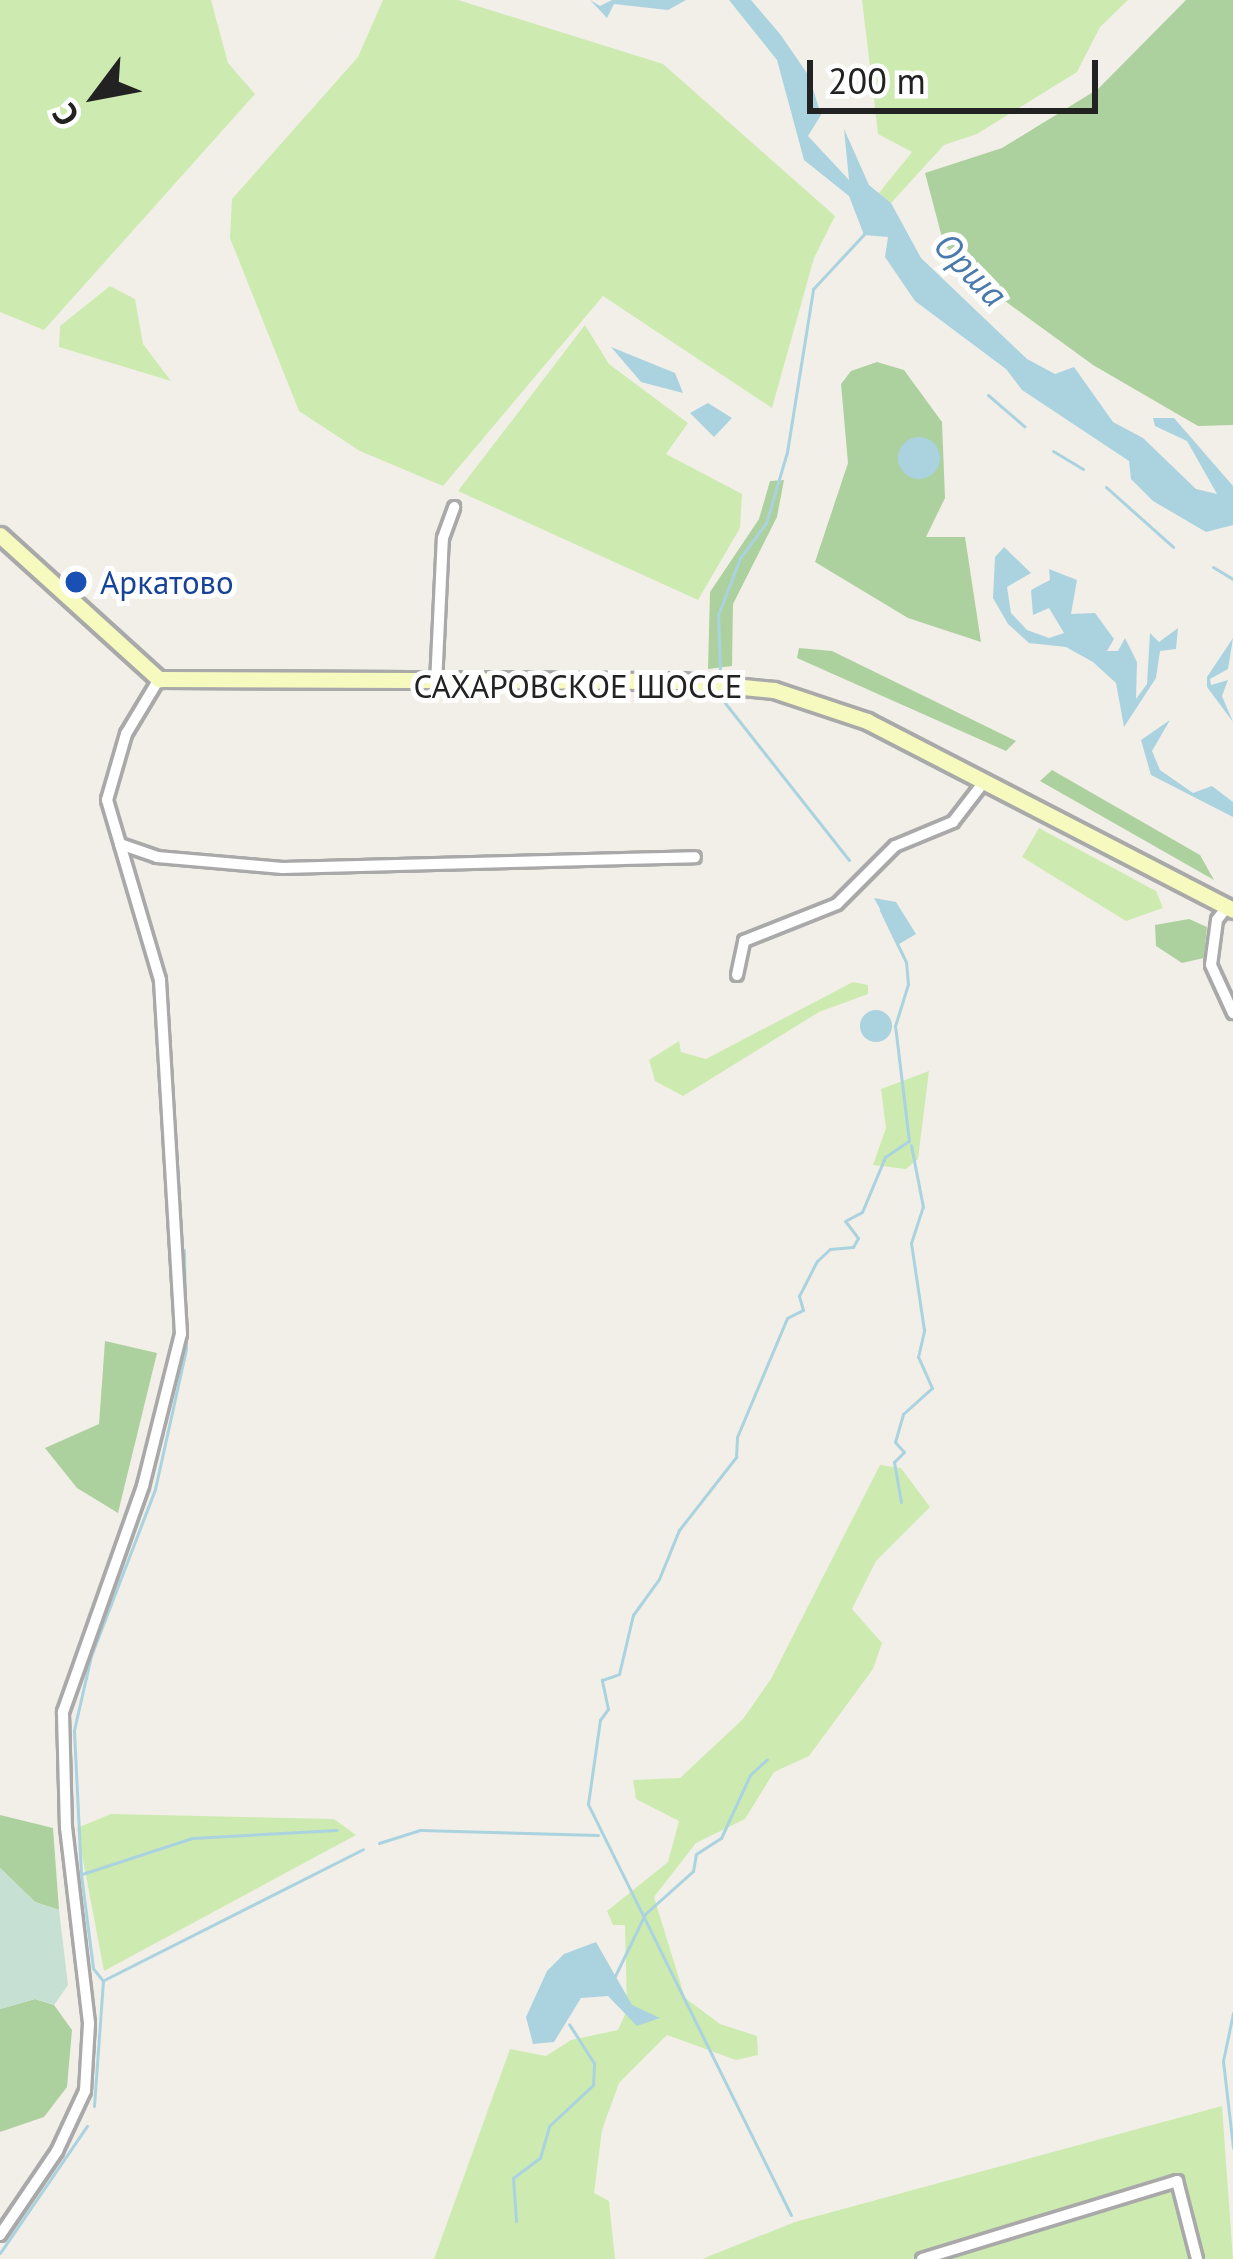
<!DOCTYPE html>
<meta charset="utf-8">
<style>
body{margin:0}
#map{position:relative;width:1233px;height:2259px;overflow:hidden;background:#f2efe9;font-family:"PT Sans",sans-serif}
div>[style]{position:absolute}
.grass>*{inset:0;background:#cdebb0}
.forest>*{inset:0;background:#add19e}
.wetland>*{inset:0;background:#c6e0d4}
.water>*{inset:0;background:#aad3df}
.round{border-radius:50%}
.stream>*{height:3px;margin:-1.5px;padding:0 1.5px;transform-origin:1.5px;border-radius:1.5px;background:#aad3df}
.roads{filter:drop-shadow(3px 0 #a9a9a9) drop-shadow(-3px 0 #a9a9a9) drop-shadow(0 3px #a9a9a9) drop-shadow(0 -3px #a9a9a9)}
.street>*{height:10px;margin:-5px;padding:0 5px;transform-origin:5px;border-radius:5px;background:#fff}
.secondary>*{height:15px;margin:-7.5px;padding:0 7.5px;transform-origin:7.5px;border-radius:7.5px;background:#f7fabf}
.dots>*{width:33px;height:33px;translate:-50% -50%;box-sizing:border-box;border:6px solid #fff;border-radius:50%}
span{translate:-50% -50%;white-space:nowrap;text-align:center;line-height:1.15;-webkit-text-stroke:10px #fff;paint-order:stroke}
.transit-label{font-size:33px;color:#164399}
.left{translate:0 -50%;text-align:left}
.street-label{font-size:33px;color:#222}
.water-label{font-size:36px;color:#4a7aab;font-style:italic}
.north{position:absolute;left:36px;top:36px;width:120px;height:120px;-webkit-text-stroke:9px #fff;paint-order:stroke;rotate:238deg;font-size:33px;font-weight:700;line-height:48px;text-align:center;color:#222}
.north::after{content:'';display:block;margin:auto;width:42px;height:54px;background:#222;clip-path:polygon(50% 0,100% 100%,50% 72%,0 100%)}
.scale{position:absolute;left:807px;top:60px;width:291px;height:54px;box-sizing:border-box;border:6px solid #222;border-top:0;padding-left:15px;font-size:36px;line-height:42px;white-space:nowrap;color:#222;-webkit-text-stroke:9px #fff;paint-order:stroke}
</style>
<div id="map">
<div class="grass">
<div style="clip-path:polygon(0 0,211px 0,228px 63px,255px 94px,44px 330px,0 312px)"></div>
<div style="clip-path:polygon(383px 0,458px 0,663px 64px,835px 216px,814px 258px,772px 408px,603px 296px,443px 486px,360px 451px,299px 411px,230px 238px,232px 199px,358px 57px)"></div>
<div style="clip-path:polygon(862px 0,1128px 0,1100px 27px,1077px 72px,977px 134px,944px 145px,891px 203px,879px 193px,912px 152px,878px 134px)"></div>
<div style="clip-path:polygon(110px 286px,135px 299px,143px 344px,171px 381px,59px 347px,60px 326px)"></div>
<div style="clip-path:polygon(585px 325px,609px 364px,688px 423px,666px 454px,742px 494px,740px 528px,698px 600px,458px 491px)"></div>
<div style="clip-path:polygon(1039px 828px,1156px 891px,1163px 908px,1126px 921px,1022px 857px)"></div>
<div style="clip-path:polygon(853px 982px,868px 985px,868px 994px,819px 1012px,683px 1096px,655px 1081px,649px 1060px,679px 1041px,681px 1052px,706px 1059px)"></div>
<div style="clip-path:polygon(929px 1071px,918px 1159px,906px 1169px,873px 1165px,886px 1128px,881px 1089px)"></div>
<div style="clip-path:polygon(880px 1465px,901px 1468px,930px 1507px,876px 1561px,852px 1609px,882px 1643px,873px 1669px,809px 1756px,774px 1772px,745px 1819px,696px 1843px,654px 1897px,685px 1998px,720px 2024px,757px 2036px,758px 2055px,736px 2060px,667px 2035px,619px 2083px,602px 2130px,594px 2193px,609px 2201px,615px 2259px,434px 2259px,510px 2049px,546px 2056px,571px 2040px,618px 2030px,627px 2010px,625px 1925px,613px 1925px,607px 1911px,668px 1862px,679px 1821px,636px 1799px,633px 1780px,680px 1778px,743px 1719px,771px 1679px)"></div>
<div style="clip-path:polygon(111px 1814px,334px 1819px,356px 1835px,104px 1971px,77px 1828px)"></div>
<div style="clip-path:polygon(1222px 2106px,1233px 2259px,702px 2259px,795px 2222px)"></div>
</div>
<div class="forest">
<div style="clip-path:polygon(1186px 0,1233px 0,1233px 425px,1198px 426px,1093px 365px,994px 293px,944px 245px,925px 173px,1002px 148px,1098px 89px)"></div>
<div style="clip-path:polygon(877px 362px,904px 370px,942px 422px,945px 498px,926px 537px,965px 537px,981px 642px,908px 618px,815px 562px,848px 463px,841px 384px,851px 371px)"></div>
<div style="clip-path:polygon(784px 480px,777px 517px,733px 604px,732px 666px,708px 669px,710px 592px,759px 519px,770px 481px)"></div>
<div style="clip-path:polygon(799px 648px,832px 651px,1016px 741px,1006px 751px,797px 658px)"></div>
<div style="clip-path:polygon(1052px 770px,1200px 855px,1214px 880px,1040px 781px)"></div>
<div style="clip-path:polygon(1189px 919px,1207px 927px,1204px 958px,1182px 963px,1156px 946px,1155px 925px)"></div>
<div style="clip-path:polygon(105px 1341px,157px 1353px,118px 1513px,77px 1488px,45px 1448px,99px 1424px)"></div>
<div style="clip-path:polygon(0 1815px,53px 1828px,59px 1910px,35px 1902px,0 1868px)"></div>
<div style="clip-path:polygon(35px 1999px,54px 2005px,72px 2030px,67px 2087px,44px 2117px,0 2132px,0 2009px)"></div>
</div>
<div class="wetland">
<div style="clip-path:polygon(0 1868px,35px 1902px,59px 1910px,68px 1985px,54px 2005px,35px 1999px,0 2009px)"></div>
</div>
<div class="water">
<div style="clip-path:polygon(590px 0,600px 6px,612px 0,686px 0,668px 10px,614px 4px,607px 18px)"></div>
<div style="clip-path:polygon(729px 0,751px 0,780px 34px,809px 76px,821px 115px,808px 136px,849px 180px,844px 129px,869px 185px,891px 203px,921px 258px,1027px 359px,1055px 374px,1074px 367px,1113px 422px,1143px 438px,1196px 489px,1217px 494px,1187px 441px,1155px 426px,1153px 418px,1174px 418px,1233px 486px,1233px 525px,1206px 532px,1153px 501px,1131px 479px,1129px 461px,1022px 390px,1006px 369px,915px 301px,885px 257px,888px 237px,864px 235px,849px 196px,804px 160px,777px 60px)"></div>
<div style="clip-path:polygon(611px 347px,675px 373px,683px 393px,641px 382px)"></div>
<div style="clip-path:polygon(708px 403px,732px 418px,714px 437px,690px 413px)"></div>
<div class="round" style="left:898px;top:437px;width:42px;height:42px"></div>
<div style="clip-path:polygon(1004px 547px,1031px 573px,1007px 587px,1011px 613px,1027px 630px,1049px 638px,1064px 633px,1049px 608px,1033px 615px,1031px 590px,1050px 580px,1049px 569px,1077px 580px,1071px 614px,1095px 613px,1114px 639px,1107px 651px,1118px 651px,1125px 638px,1137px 662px,1136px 699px,1147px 684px,1150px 633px,1159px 642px,1178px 628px,1176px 649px,1160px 651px,1156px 678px,1124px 727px,1116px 683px,1093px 662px,1066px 647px,1029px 643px,1008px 624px,993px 598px,995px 557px)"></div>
<div style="clip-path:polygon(1233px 638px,1228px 669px,1210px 679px,1211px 685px,1228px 680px,1222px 696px,1233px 722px,1207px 687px,1207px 677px)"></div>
<div style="clip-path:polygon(1170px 720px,1152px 751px,1160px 770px,1193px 793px,1212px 786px,1233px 802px,1233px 817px,1151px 775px,1141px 740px)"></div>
<div style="clip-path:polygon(874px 898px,896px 902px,916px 934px,899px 944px)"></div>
<div class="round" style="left:860px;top:1010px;width:32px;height:32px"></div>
<div style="clip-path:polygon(596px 1942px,632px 2005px,660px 2018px,637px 2026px,608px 1996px,581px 1998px,554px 2042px,533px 2044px,526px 2017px,547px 1971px,564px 1954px)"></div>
</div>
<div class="stream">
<div style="left:988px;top:395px;width:48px;rotate:40.7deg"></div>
<div style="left:1053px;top:451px;width:35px;rotate:31deg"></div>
<div style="left:1106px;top:487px;width:90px;rotate:41.8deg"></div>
<div style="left:1213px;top:567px;width:23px;rotate:31deg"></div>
<div style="left:720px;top:671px;width:56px;rotate:-92deg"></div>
<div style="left:718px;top:615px;width:61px;rotate:-68.9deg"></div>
<div style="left:740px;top:558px;width:44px;rotate:-53.4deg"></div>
<div style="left:766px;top:523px;width:74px;rotate:-73.5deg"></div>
<div style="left:787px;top:452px;width:165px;rotate:-80.9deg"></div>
<div style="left:813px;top:289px;width:78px;rotate:-47.1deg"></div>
<div style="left:725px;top:703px;width:200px;rotate:51.7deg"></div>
<div style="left:901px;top:1502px;width:41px;rotate:-99.9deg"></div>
<div style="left:894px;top:1462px;width:14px;rotate:-45deg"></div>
<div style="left:904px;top:1452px;width:13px;rotate:-132deg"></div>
<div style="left:895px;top:1442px;width:29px;rotate:-74deg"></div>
<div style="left:903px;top:1414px;width:39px;rotate:-42deg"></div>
<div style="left:932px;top:1388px;width:34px;rotate:-114deg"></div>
<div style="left:918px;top:1357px;width:28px;rotate:-77deg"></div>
<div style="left:924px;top:1330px;width:88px;rotate:-98.5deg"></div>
<div style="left:911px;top:1243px;width:38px;rotate:-72deg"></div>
<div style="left:923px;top:1207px;width:63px;rotate:-101deg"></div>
<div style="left:379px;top:1843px;width:43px;rotate:-17.6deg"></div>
<div style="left:420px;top:1830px;width:178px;rotate:1.6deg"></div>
<div style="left:82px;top:1874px;width:116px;rotate:-18.1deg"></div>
<div style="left:192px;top:1838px;width:145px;rotate:-3.2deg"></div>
<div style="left:615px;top:1976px;width:69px;rotate:-64.2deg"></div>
<div style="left:645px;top:1914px;width:64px;rotate:-41.9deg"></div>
<div style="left:693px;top:1871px;width:17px;rotate:-80deg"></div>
<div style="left:696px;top:1854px;width:30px;rotate:-33deg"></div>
<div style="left:721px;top:1838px;width:69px;rotate:-65.3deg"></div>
<div style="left:750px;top:1775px;width:23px;rotate:-43deg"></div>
<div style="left:104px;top:1980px;width:290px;rotate:-26.8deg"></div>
<div style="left:1233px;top:2013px;width:49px;rotate:101.8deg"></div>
<div style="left:1223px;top:2061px;width:87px;rotate:83.4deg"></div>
<div style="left:94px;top:2106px;width:125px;rotate:-85.9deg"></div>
<div style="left:103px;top:1981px;width:16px;rotate:-128deg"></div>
<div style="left:93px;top:1968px;width:95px;rotate:-97.3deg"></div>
<div style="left:81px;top:1874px;width:144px;rotate:-92.8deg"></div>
<div style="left:74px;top:1730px;width:76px;rotate:-77.1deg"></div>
<div style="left:91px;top:1656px;width:179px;rotate:-69deg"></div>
<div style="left:155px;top:1489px;width:143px;rotate:-77.5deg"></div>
<div style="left:186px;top:1349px;width:99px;rotate:-91.2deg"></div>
<div style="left:791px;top:2215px;width:458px;rotate:-116.3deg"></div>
<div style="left:588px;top:1804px;width:85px;rotate:-81.9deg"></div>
<div style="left:600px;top:1720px;width:14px;rotate:-54deg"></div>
<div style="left:608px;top:1709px;width:30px;rotate:-102deg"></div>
<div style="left:602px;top:1680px;width:18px;rotate:-19deg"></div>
<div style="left:619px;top:1674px;width:61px;rotate:-76.7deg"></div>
<div style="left:633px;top:1615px;width:44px;rotate:-54.2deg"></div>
<div style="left:659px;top:1579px;width:53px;rotate:-67.8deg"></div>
<div style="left:679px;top:1530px;width:93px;rotate:-52deg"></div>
<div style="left:736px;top:1457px;width:20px;rotate:-87deg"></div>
<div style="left:737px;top:1437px;width:129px;rotate:-67.2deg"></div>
<div style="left:787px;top:1318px;width:18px;rotate:-27deg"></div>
<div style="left:803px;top:1310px;width:15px;rotate:-106deg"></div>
<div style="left:799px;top:1296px;width:39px;rotate:-63deg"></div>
<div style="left:817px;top:1261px;width:18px;rotate:-43deg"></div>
<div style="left:830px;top:1249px;width:23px;rotate:-5deg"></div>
<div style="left:853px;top:1247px;width:10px;rotate:-61deg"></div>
<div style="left:858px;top:1238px;width:21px;rotate:-127deg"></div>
<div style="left:845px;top:1221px;width:19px;rotate:-28deg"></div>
<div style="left:862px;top:1212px;width:60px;rotate:-67.3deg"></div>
<div style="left:885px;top:1157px;width:29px;rotate:-34deg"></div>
<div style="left:909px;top:1141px;width:116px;rotate:-96.9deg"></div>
<div style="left:895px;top:1026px;width:44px;rotate:-72.8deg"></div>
<div style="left:908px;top:984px;width:22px;rotate:-95deg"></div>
<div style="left:906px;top:962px;width:58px;rotate:-115.7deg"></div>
<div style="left:516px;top:2221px;width:43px;rotate:-94deg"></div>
<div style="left:513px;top:2178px;width:34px;rotate:-37deg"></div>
<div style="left:540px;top:2158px;width:33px;rotate:-74deg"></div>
<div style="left:549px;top:2126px;width:60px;rotate:-43deg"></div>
<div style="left:593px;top:2085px;width:22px;rotate:-87deg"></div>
<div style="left:594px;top:2063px;width:46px;rotate:-122.7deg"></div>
<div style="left:0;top:2253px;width:154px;rotate:-55.6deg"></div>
</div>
<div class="roads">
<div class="street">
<div style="left:436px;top:684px;width:146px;rotate:-87.3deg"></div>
<div style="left:443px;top:538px;width:33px;rotate:-70deg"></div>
<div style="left:120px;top:844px;width:39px;rotate:19deg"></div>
<div style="left:157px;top:857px;width:126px;rotate:5deg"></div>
<div style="left:283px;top:868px;width:412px;rotate:-1.5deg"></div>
<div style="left:1227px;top:907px;width:16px;rotate:128deg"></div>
<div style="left:1217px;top:920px;width:45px;rotate:97.6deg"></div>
<div style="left:1211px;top:965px;width:53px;rotate:65.4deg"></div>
<div style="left:737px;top:975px;width:35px;rotate:-78deg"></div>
<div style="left:744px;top:941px;width:100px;rotate:-21.7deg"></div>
<div style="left:837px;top:904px;width:82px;rotate:-45deg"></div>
<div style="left:895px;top:846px;width:63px;rotate:-22.5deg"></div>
<div style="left:953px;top:822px;width:49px;rotate:-52.4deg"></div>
<div style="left:0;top:2235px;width:102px;rotate:-55.8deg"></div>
<div style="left:57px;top:2151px;width:66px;rotate:-65deg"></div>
<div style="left:85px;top:2091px;width:68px;rotate:-86.6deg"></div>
<div style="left:89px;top:2023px;width:196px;rotate:-96.7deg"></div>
<div style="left:66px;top:1828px;width:116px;rotate:-91.5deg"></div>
<div style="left:63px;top:1712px;width:240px;rotate:-70.5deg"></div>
<div style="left:143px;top:1486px;width:157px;rotate:-76deg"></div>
<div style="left:181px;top:1334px;width:355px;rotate:-93.4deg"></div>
<div style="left:160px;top:980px;width:188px;rotate:-106.4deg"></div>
<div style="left:107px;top:800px;width:69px;rotate:-73.9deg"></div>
<div style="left:126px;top:734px;width:64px;rotate:-59deg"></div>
<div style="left:922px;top:2259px;width:267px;rotate:-17deg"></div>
<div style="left:1177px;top:2181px;width:81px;rotate:75.6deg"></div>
</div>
<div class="secondary">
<div style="left:0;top:535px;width:215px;rotate:42.2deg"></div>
<div style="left:159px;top:679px;width:522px;rotate:0.22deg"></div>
<div style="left:681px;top:681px;width:93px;rotate:5.5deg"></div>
<div style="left:774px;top:690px;width:98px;rotate:18.4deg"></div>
<div style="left:867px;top:721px;width:412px;rotate:27.3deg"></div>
</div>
</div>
<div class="dots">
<div style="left:76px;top:582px;background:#1a4fb4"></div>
</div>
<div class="transit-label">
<span class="left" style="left:100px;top:582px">Аркатово</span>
</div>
<div class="street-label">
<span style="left:578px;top:686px">САХАРОВСКОЕ ШОССЕ</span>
</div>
<div class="water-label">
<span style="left:971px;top:269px;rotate:46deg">Орша</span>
</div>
<div class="north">С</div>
<div class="scale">200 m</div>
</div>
